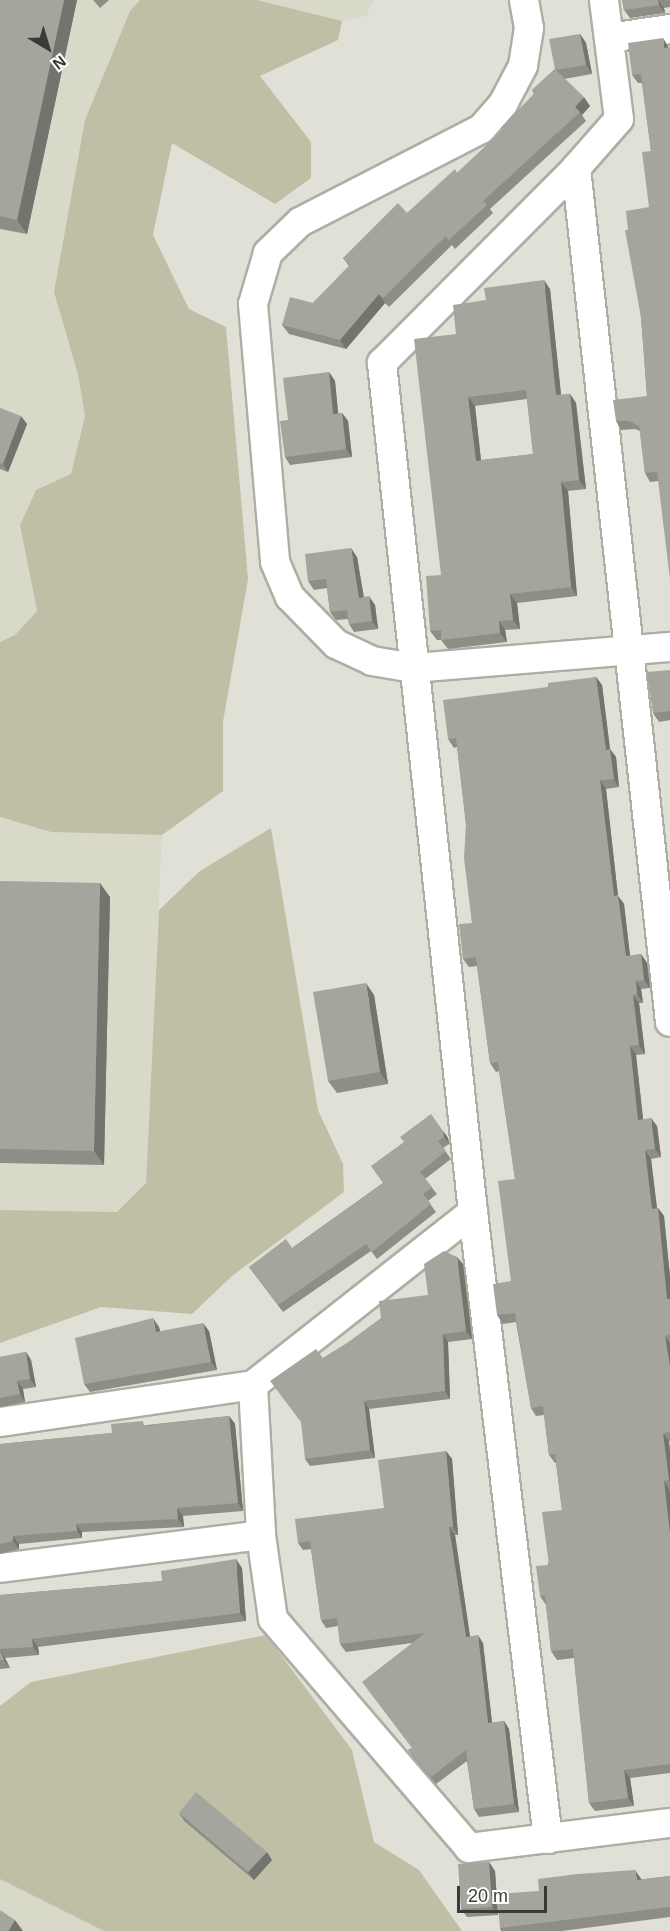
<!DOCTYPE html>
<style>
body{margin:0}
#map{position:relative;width:670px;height:1931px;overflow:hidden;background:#e0e0d7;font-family:Helvetica,sans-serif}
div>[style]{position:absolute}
.built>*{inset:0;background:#d8d9c8}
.green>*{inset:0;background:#bfbfa6}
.roads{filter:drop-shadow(2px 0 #aeaea5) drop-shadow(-2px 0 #aeaea5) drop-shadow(0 2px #aeaea5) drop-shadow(0 -2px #aeaea5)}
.minor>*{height:28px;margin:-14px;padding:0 14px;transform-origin:14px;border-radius:14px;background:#fff}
.wall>*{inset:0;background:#8d8e86}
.shaded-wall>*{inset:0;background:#73746d}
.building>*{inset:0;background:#a4a59c}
span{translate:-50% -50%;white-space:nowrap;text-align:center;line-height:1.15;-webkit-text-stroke:4.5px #fffffe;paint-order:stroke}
.north{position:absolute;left:18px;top:18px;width:60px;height:60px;-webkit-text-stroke:4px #fffffe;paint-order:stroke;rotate:142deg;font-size:16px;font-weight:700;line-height:24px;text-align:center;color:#3a3a37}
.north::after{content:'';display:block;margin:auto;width:21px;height:27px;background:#3a3a37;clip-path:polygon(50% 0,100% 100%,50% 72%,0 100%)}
.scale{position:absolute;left:457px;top:1886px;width:90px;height:27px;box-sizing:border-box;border:3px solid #3a3a37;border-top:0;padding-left:8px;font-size:18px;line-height:21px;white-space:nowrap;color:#3a3a37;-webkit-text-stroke:4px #fffffe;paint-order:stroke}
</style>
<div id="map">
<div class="built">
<div style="clip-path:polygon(0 0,140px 0,130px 11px,85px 120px,78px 374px,85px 415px,71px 474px,36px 490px,20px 525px,37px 611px,15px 635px,0 642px)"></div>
<div style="clip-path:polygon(257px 0,374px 0,366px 16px,342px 21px)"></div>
<div style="clip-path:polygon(0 817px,51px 832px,162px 835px,146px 1183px,117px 1212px,0 1210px)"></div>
<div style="clip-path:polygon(0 1879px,104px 1931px,0 1931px)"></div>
</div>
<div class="green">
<div style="clip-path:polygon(140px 0,257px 0,342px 21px,338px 40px,260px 76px,311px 142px,311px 178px,275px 204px,172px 143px,153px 235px,189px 309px,226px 327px,248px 579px,223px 722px,223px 791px,162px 835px,51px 832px,0 817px,0 642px,15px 635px,37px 611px,20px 525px,36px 490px,71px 474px,85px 416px,78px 374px,54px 292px,85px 120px,130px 11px)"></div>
<div style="clip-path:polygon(271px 828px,318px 1110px,343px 1164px,344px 1192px,232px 1276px,192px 1314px,101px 1307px,0 1343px,0 1210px,117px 1212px,146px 1183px,159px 910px,200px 871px)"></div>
<div style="clip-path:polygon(266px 1635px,352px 1750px,374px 1842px,419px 1870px,462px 1931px,104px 1931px,0 1879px,0 1706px,31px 1682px)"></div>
</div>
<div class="roads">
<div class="minor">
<div style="left:524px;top:0;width:28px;rotate:80deg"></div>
<div style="left:529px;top:28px;width:38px;rotate:99deg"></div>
<div style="left:523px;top:66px;width:43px;rotate:117.8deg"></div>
<div style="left:503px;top:104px;width:33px;rotate:131deg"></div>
<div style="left:481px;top:129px;width:203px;rotate:152.8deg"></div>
<div style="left:300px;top:222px;width:45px;rotate:135.9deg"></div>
<div style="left:268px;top:253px;width:53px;rotate:106.4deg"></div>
<div style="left:253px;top:304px;width:259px;rotate:85.1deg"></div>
<div style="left:275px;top:562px;width:38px;rotate:67deg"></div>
<div style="left:290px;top:597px;width:66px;rotate:45.6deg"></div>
<div style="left:336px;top:644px;width:40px;rotate:25deg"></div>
<div style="left:372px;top:661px;width:43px;rotate:9.5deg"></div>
<div style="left:414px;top:668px;width:257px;rotate:-4.7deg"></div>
<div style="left:609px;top:38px;width:62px;rotate:-8.4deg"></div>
<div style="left:576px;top:168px;width:859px;rotate:83.72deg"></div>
<div style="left:473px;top:1212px;width:280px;rotate:141.8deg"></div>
<div style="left:253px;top:1385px;width:150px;rotate:86.9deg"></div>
<div style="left:261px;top:1535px;width:85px;rotate:81.9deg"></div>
<div style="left:273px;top:1619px;width:301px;rotate:49.4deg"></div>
<div style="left:469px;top:1848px;width:203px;rotate:-7.1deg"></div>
<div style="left:0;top:1422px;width:256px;rotate:-8.3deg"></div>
<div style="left:0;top:1568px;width:263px;rotate:-7.2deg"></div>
<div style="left:548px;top:1839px;width:631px;rotate:-96.82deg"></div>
<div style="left:473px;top:1212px;width:854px;rotate:-96.12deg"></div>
<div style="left:382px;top:363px;width:275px;rotate:-45.1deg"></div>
<div style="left:576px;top:168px;width:65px;rotate:-48.7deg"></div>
<div style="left:619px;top:119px;width:120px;rotate:-97.2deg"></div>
</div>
</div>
<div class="wall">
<div style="clip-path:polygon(0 0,77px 0,27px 234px,0 229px)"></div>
<div style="clip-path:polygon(93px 0,109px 0,100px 8px)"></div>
<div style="clip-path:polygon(622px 0,670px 0,670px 7px,664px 8px,665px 13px,630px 18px,624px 10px)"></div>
<div style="clip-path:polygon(580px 34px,586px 43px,592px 74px,564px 79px,590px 106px,582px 115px,586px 121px,490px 209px,493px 213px,455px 249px,452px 245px,389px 307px,385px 303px,346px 349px,289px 334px,282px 325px,313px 303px,349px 266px,343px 258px,407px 213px,457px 173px,503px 130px,501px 128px,534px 94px,532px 90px,555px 69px)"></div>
<div style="clip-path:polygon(668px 46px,658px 481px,650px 482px,645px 473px,640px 431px,635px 429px,621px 430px,616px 421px,647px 396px,641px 317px,628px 230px,649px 207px,651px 151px,642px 83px,638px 83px,632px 75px)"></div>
<div style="clip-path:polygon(evenodd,550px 289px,561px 395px,570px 394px,576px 403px,586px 489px,568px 491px,577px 596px,517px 603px,520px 629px,505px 630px,507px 642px,448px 649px,441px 640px,437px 640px,430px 631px,441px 575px,456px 334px,550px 289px,527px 399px,533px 454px,481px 460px,475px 406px,527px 399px)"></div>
<div style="clip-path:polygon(329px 372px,335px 381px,338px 413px,342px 413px,348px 421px,352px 457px,290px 465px,285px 457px,288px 420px)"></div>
<div style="clip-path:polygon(0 408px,27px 424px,8px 472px,0 469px)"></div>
<div style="clip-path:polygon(357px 557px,364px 597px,375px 605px,378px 629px,354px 632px,349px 624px,348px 619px,336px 620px,330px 612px,327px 588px,314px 590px,308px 581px)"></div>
<div style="clip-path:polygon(670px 670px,670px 720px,659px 722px,653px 713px)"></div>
<div style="clip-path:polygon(596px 677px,602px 685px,610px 749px,616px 757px,619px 787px,606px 789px,618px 896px,624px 904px,630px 956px,641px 954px,647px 963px,650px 988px,641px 989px,643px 1003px,639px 1003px,645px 1054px,636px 1055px,643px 1119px,657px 1126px,661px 1157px,651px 1159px,657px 1208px,658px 1208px,664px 1216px,670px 1277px,670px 1441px,669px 1441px,670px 1452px,670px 1773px,630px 1778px,634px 1806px,595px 1811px,589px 1803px,574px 1658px,557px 1660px,551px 1651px,546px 1605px,540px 1596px,562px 1510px,556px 1463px,555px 1463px,549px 1455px,544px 1415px,536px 1416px,531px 1408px,516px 1322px,503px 1324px,497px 1315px,511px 1281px,515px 1179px,499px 1071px,496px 1072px,490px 1063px,477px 966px,469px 967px,463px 959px,472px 923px,466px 824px,457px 747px,454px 748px,448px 739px,548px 687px)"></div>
<div style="clip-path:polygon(0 881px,110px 897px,104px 1165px,0 1163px)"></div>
<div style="clip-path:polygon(374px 995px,388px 1084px,337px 1093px,328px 1081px)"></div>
<div style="clip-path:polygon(443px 1131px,448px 1138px,449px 1144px,443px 1148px,451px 1159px,425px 1179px,437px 1194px,428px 1201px,436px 1212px,377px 1259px,371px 1251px,283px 1312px,249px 1267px,292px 1248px,383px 1183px)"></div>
<div style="clip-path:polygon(463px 1264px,472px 1339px,448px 1342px,450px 1399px,369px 1409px,375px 1458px,310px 1466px,305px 1459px,323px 1358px,428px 1295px)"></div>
<div style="clip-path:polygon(159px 1327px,160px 1331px,209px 1331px,217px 1370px,90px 1392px,84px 1384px)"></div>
<div style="clip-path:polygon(26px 1352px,31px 1360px,36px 1387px,23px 1389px,25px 1402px,0 1407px,0 1357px)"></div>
<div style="clip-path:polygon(229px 1416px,235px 1424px,243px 1511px,183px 1516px,184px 1527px,82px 1532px,82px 1538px,19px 1544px,19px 1549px,0 1554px,0 1444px,112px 1433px,147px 1425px)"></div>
<div style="clip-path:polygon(446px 1451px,452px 1459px,458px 1535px,455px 1535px,470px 1636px,483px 1643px,492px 1723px,504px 1721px,509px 1729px,519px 1812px,479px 1817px,474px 1809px,467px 1761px,436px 1784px,414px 1758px,408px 1750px,412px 1748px,412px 1643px,346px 1652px,340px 1644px,338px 1626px,326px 1628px,321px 1620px,311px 1549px,303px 1550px,298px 1543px,384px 1508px)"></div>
<div style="clip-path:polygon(242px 1568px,246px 1621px,38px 1647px,39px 1655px,5px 1658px,10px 1668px,0 1669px,0 1595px,162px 1581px)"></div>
<div style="clip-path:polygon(179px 1813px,272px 1860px,254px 1880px,184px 1821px)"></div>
<div style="clip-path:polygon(489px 1862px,495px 1871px,498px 1915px,467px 1917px,461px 1909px)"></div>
<div style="clip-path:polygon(670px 1876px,670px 1917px,562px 1931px,501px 1931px,500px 1928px,539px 1891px)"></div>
</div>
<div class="shaded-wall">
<div style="clip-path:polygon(64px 0,77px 0,27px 234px,17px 220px)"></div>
<div style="clip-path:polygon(658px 0,664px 8px,665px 13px,659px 5px)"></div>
<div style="clip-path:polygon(580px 34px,586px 43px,592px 74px,586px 65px)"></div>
<div style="clip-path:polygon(663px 38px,668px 46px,670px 56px,664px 48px)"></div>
<div style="clip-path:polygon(584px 97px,590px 106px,582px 115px,575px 107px)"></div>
<div style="clip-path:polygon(544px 280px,550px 289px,562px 404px,556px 395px)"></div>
<div style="clip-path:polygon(379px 294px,385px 303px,346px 349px,340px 340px)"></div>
<div style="clip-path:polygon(329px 372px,335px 381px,339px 422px,333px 414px)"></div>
<div style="clip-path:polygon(570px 394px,576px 403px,586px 489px,579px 480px)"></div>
<div style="clip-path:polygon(468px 397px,475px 406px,482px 470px,476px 461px)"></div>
<div style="clip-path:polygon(342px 413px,348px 421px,352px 457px,346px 449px)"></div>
<div style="clip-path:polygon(21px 416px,27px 424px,8px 472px,3px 464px)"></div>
<div style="clip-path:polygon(561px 482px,568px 491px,577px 596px,571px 587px)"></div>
<div style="clip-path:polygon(351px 548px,357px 557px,365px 606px,359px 598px)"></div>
<div style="clip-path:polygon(510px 594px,517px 603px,520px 629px,513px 620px)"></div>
<div style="clip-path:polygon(369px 596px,375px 605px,378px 629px,372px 621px)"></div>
<div style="clip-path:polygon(499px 621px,505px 630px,507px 642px,500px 633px)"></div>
<div style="clip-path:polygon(596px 677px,602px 685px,610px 749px,616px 757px,619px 787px,614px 779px,606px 750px)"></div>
<div style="clip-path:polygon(600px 780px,606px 789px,618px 896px,624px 904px,631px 964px,626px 956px,614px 896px)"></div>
<div style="clip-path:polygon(100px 883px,110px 897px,104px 1165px,94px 1151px)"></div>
<div style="clip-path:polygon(641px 954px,647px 963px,650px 988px,644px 980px)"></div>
<div style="clip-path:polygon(636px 981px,641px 989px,643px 1003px,637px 994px)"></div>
<div style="clip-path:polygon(366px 983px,374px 995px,388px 1084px,380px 1072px)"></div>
<div style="clip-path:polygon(633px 995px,639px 1003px,645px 1054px,639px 1045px)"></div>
<div style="clip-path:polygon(630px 1046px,636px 1055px,644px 1128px,638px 1120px)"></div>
<div style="clip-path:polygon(651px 1118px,657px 1126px,661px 1157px,655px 1149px)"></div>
<div style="clip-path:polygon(443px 1131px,448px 1138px,449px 1144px,444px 1136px)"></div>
<div style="clip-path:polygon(645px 1150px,651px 1159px,658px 1217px,652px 1209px)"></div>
<div style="clip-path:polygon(658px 1208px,664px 1216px,670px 1277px,670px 1303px,667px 1299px)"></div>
<div style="clip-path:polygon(457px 1257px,463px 1264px,472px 1339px,466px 1331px)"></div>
<div style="clip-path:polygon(153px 1318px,159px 1327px,162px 1340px,156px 1332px)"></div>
<div style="clip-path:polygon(203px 1323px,209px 1331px,217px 1370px,211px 1362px)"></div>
<div style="clip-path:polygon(443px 1334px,448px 1342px,450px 1399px,445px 1391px)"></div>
<div style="clip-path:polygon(665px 1336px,670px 1343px,670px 1367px)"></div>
<div style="clip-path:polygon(26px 1352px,31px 1360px,36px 1387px,30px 1379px)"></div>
<div style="clip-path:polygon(17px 1381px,23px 1389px,25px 1402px,20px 1394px)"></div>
<div style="clip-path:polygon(364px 1401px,369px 1409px,375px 1458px,370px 1450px)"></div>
<div style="clip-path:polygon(229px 1416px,235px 1424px,243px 1511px,238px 1503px)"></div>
<div style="clip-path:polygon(663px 1433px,669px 1441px,670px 1452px,670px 1482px,669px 1480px)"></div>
<div style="clip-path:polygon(446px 1451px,452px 1459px,458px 1535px,453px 1527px)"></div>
<div style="clip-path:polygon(664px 1481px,669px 1489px,670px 1494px,670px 1534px)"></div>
<div style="clip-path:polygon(177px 1508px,183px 1516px,184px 1527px,178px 1519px)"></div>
<div style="clip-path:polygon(76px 1524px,82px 1532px,82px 1538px,77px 1531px)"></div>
<div style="clip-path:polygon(449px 1527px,455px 1535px,471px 1644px,466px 1637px)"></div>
<div style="clip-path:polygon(13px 1536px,19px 1544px,19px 1549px,13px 1541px)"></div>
<div style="clip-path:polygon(236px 1559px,242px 1568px,246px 1621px,240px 1613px)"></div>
<div style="clip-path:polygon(478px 1635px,483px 1643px,493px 1731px,488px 1723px)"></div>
<div style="clip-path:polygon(32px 1639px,38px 1647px,39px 1655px,33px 1647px)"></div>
<div style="clip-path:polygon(0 1650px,5px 1658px,10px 1668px,4px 1660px)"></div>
<div style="clip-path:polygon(504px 1721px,509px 1729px,519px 1812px,514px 1804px)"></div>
<div style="clip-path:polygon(624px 1770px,630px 1778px,634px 1806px,628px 1798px)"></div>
<div style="clip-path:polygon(267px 1852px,272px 1860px,254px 1880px,248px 1872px)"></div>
<div style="clip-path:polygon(489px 1862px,495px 1871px,498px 1915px,492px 1907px)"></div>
<div style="clip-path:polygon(635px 1870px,642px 1880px,637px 1880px)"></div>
<div style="clip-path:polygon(15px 1920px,23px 1931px,8px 1931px)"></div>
</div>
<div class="building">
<div style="clip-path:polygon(0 0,64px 0,17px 220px,0 216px)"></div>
<div style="clip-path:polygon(622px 0,658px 0,659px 5px,624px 10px)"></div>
<div style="clip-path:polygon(580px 34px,586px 65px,556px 70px,584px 97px,575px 107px,580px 112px,483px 201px,487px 205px,449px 240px,446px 236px,383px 298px,379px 294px,340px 340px,282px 325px,290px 297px,313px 303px,350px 265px,343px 258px,398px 203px,407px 213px,455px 169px,457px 173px,503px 130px,501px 128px,535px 93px,532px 90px,555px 69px,549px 39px)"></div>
<div style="clip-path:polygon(663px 38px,664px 48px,670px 47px,670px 579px,657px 472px,645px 473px,639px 426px,629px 421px,616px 421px,613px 400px,647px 396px,641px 317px,625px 230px,628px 230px,626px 211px,649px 207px,642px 152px,651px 151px,641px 74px,632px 75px,628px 43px)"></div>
<div style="clip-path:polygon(evenodd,544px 280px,556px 395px,570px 394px,579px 480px,561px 482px,571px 587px,510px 594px,513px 620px,499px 621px,500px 633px,441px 640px,441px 630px,430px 631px,426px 576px,441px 575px,414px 339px,456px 334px,453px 305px,486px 300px,484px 288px,544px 280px,526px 390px,533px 454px,476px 461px,468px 397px,526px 390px)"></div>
<div style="clip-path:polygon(329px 372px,333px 414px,342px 413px,346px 449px,285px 457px,280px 421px,288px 420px,283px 378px)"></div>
<div style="clip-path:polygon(0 408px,21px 416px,3px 464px,0 463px)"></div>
<div style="clip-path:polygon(351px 548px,359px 598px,369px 596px,372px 621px,349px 624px,347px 610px,330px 612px,326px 579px,308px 581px,305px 554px)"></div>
<div style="clip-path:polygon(670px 670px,670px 711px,653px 713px,647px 672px)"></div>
<div style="clip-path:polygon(596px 677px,606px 750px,610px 749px,614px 779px,600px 780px,614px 896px,618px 895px,626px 956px,641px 954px,644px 980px,636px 981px,637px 994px,633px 995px,639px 1045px,630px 1046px,638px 1120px,651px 1118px,655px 1149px,645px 1150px,652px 1209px,658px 1208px,667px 1299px,670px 1299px,670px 1335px,665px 1336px,670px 1367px,670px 1432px,663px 1433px,669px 1480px,664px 1481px,670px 1534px,670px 1764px,624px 1770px,628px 1798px,589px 1803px,573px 1649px,551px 1651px,545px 1596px,540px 1596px,536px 1566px,549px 1565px,542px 1512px,562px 1510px,555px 1454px,549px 1455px,543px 1406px,531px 1408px,515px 1313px,497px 1315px,493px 1284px,511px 1281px,498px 1181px,515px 1179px,498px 1062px,490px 1063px,476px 957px,463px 959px,459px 924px,472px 923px,464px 858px,466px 824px,456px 738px,448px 739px,443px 700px,548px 687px,548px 683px)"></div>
<div style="clip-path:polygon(0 881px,100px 883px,94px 1151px,0 1149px)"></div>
<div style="clip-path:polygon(366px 983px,380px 1072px,328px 1081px,313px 992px)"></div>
<div style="clip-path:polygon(431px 1114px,443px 1131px,444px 1136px,438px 1141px,446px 1151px,420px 1172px,432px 1187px,423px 1194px,431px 1204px,372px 1252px,366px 1244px,278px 1305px,249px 1267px,286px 1239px,292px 1248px,383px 1183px,371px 1166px,404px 1142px,400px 1137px)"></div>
<div style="clip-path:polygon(444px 1251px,457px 1257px,466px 1331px,443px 1334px,445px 1391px,364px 1401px,370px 1450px,305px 1459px,301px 1422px,270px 1381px,316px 1349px,323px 1358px,347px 1343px,381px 1318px,379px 1301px,428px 1295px,424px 1264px)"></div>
<div style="clip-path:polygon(153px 1318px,156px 1332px,203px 1323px,211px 1362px,84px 1384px,75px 1338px)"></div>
<div style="clip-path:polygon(26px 1352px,30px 1379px,17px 1381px,20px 1394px,0 1398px,0 1357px)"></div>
<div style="clip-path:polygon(229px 1416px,238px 1503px,177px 1508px,178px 1519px,76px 1524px,77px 1531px,13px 1536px,13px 1541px,0 1544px,0 1444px,112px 1433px,111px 1424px,143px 1421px,144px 1426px)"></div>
<div style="clip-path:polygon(446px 1451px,453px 1527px,449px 1527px,466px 1637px,478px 1635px,488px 1723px,504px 1721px,514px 1804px,474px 1809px,466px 1750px,431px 1777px,408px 1750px,412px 1748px,362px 1682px,425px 1633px,340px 1644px,337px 1618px,321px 1620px,310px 1541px,298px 1543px,295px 1519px,384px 1508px,378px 1460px)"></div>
<div style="clip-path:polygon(236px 1559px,240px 1613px,32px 1639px,33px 1647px,0 1649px,0 1595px,162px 1581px,161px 1571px)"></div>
<div style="clip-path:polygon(0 1651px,4px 1660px,0 1660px)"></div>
<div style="clip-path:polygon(196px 1792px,267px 1852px,248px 1872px,179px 1813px)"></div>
<div style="clip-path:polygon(489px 1862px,492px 1907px,461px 1909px,458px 1864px)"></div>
<div style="clip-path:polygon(635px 1870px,637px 1880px,670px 1876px,670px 1907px,500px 1928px,497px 1894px,539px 1891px,538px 1879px,578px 1874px)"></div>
<div style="clip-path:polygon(0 1910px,15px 1920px,8px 1931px,0 1931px)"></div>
</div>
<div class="north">N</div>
<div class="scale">20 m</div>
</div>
